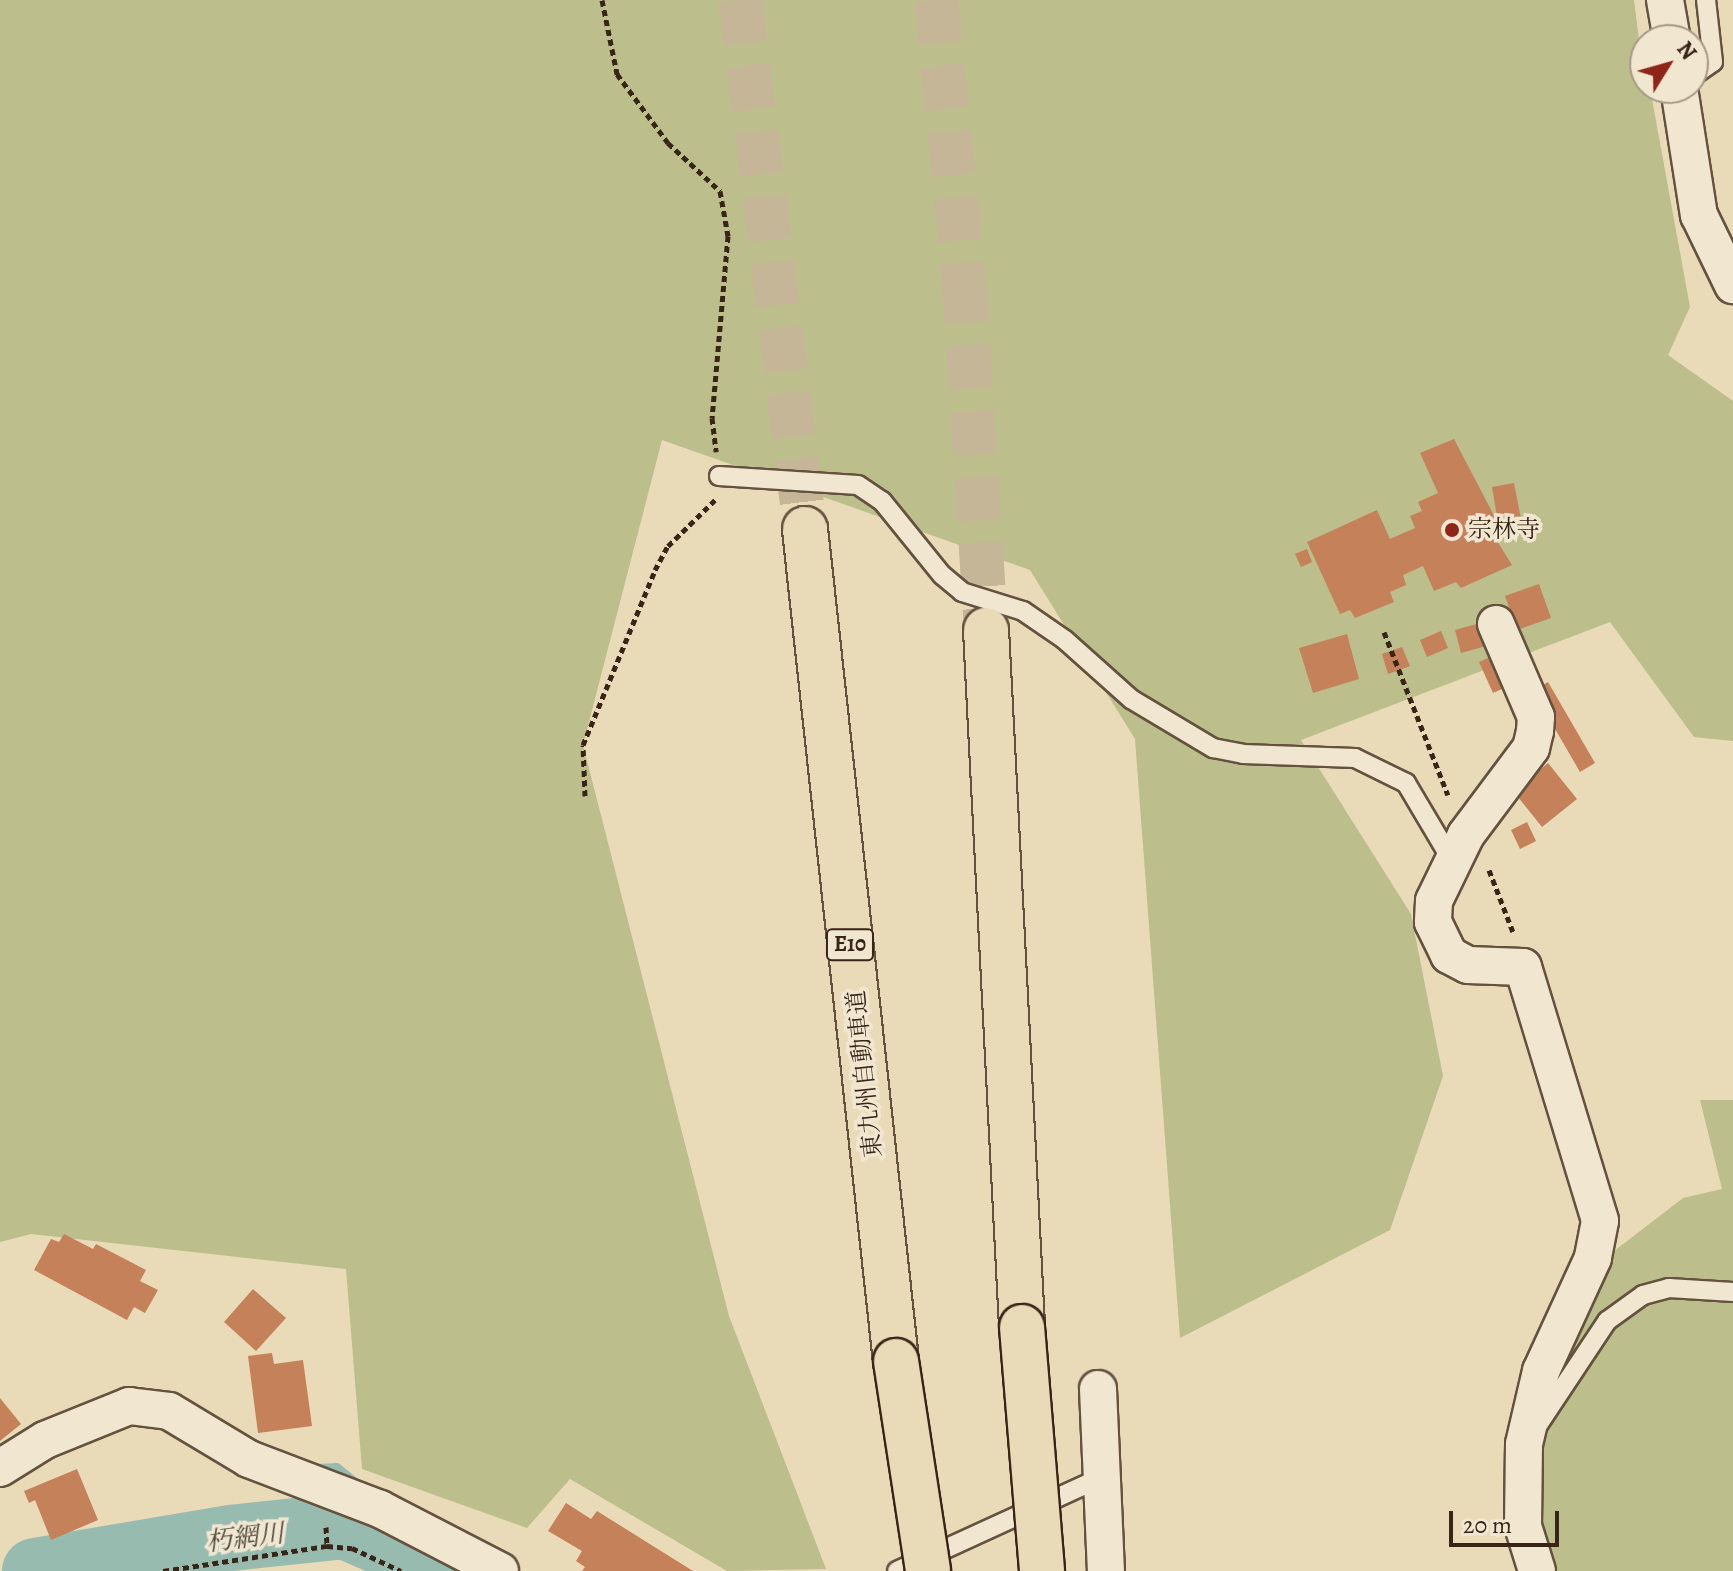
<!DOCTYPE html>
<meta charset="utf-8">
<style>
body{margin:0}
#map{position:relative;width:1733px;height:1571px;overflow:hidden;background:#e9dab8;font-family:Alegreya,"Noto Serif JP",serif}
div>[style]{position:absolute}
.green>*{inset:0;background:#bcbe8b}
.stream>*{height:11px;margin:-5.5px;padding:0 5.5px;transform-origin:5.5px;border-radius:5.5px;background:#97bbaf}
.river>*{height:66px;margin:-33px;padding:0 33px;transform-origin:33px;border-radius:33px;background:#97bbaf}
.building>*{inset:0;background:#c5815a}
.highway-tunnel>*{height:44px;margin-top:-22px;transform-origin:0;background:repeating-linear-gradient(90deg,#c6b698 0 44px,transparent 0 66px)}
.path>*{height:5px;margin-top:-2.5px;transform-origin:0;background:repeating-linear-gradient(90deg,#382517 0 6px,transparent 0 10px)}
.roads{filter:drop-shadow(2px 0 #64523f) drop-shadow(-2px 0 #64523f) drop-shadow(0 2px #64523f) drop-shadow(0 -2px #64523f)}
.lane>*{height:18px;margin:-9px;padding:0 9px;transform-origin:9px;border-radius:9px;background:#f1e7d1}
.street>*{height:36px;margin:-18px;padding:0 18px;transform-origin:18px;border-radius:18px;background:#f1e7d1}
.highway>*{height:44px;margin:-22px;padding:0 22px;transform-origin:22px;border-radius:22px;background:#e9dab8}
.bridges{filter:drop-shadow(2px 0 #382517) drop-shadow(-2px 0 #382517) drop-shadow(0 2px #382517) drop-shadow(0 -2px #382517)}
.highway-bridge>*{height:44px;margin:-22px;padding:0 22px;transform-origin:22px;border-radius:22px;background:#e9dab8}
.dots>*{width:22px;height:22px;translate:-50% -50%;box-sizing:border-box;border:4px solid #f1e7d1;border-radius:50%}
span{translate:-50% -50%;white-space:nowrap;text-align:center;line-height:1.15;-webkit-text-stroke:7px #f1e7d1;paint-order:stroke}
.shield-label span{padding:2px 6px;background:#f1e7d1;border:2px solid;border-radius:6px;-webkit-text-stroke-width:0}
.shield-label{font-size:22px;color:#382517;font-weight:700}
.poi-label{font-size:24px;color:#382517}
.left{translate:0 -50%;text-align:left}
.street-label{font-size:24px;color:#382517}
.water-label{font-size:26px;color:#504a3d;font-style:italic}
.north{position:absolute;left:1629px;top:24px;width:80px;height:80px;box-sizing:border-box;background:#f1e7d1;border:2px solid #a79987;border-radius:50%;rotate:53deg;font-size:22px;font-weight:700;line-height:32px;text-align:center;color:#382517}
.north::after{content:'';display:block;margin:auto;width:28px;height:36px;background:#8f2418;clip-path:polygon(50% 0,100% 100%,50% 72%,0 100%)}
.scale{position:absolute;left:1449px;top:1511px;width:110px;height:36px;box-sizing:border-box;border:4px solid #382517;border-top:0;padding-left:10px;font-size:24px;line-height:28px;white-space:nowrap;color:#382517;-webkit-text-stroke:6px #f1e7d1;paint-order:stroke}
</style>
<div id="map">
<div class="green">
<div style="clip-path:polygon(0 0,1634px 0,1645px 88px,1650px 88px,1690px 307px,1668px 355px,1733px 401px,1733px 741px,1694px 737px,1610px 622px,1301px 740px,1411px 914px,1443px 1076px,1390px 1230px,1180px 1338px,1135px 739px,1030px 570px,662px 440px,583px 745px,729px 1316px,826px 1569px,727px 1571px,570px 1479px,527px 1528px,362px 1469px,346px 1269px,31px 1234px,0 1242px)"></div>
<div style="clip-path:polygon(1700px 1100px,1733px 1100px,1733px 1571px,1549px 1571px,1533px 1499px,1552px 1375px,1609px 1255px,1683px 1198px,1722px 1189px)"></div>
</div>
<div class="stream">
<div style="left:312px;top:1469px;width:24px;rotate:-2deg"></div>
<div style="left:336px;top:1468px;width:27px;rotate:39deg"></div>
</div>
<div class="river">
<div style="left:35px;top:1571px;width:198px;rotate:-9.6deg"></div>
<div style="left:230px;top:1538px;width:116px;rotate:-6deg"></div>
<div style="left:345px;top:1526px;width:112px;rotate:23.6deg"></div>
</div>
<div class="building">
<div style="clip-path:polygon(1454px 439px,1500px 527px,1492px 533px,1512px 565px,1461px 588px,1456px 582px,1434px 591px,1423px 566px,1403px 575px,1406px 585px,1390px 592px,1394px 602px,1355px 618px,1350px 610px,1340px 614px,1307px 542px,1377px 510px,1390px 539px,1415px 528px,1410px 516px,1422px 511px,1418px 502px,1438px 493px,1420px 453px)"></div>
<div style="clip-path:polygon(1514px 483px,1521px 519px,1498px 523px,1492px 487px)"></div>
<div style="clip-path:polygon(1307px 549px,1312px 562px,1301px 567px,1295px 554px)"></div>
<div style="clip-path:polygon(1539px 584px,1551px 618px,1517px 630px,1505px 596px)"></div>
<div style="clip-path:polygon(1480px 623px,1486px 646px,1461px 653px,1455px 630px)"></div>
<div style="clip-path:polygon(1441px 631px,1448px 648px,1427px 657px,1420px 640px)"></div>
<div style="clip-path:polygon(1347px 634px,1359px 679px,1313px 693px,1299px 648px)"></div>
<div style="clip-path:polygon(1402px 647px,1410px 666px,1388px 674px,1382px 654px)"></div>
<div style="clip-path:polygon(1495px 655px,1509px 686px,1493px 693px,1479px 662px)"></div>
<div style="clip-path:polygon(1548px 682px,1595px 763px,1580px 772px,1533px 691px)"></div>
<div style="clip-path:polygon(1548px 763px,1577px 799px,1542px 827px,1514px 792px)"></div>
<div style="clip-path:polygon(1527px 822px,1536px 841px,1520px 849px,1511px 830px)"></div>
<div style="clip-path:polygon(64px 1234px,93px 1249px,96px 1244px,146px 1270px,140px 1281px,158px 1290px,145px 1313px,134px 1307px,127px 1320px,34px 1270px,51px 1239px,59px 1242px)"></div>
<div style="clip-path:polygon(253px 1289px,286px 1318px,256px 1351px,224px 1322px)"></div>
<div style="clip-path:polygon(272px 1353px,274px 1364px,303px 1360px,312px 1426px,258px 1433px,248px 1356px)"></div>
<div style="clip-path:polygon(0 1398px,21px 1424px,0 1441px)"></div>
<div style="clip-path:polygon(77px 1469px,98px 1520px,51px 1540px,35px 1500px,29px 1503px,24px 1491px)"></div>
<div style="clip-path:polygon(566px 1503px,591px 1519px,597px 1511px,693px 1571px,582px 1571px,585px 1567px,576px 1561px,582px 1551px,548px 1531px)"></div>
</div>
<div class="highway-tunnel">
<div style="left:740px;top:0;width:533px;rotate:82.99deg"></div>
<div style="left:936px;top:0;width:280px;rotate:84.3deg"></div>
<div style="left:964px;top:279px;width:352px;rotate:86.4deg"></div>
</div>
<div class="path">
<div style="left:602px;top:0;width:76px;rotate:78.5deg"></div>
<div style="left:617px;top:74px;width:86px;rotate:53.5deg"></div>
<div style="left:668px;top:143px;width:71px;rotate:42.7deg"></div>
<div style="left:720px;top:191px;width:46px;rotate:79.9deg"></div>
<div style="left:728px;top:236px;width:183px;rotate:95deg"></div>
<div style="left:712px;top:418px;width:34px;rotate:83deg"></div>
<div style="left:1384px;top:632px;width:175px;rotate:68.6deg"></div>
<div style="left:585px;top:796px;width:51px;rotate:-92.2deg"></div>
<div style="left:583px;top:745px;width:189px;rotate:-67.6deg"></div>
<div style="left:655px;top:570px;width:27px;rotate:-62deg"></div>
<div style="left:668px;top:546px;width:66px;rotate:-44.4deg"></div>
<div style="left:1489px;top:870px;width:66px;rotate:68.8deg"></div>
<div style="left:326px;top:1527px;width:19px;rotate:87deg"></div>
<div style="left:163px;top:1571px;width:166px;rotate:-8.7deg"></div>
<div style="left:327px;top:1546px;width:25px;rotate:5deg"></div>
<div style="left:352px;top:1548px;width:54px;rotate:25.1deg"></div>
</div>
<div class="roads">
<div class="lane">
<div style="left:1693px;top:76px;width:24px;rotate:-35deg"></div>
<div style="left:1713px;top:62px;width:62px;rotate:-96.4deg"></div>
<div style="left:719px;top:476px;width:139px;rotate:3.7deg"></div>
<div style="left:858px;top:485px;width:29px;rotate:34deg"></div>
<div style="left:882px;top:501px;width:95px;rotate:51deg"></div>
<div style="left:942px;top:575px;width:26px;rotate:40deg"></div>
<div style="left:962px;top:592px;width:64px;rotate:17.3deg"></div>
<div style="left:1023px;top:611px;width:51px;rotate:34.6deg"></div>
<div style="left:1065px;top:640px;width:89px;rotate:41.8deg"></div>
<div style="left:1131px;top:699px;width:96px;rotate:30.9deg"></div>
<div style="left:1213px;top:748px;width:31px;rotate:11deg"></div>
<div style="left:1243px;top:754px;width:112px;rotate:2deg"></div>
<div style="left:1355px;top:758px;width:57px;rotate:26.1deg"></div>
<div style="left:1406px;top:783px;width:92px;rotate:59.3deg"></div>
<div style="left:1538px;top:1425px;width:125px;rotate:-56.4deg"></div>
<div style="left:1607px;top:1321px;width:44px;rotate:-35.8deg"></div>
<div style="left:1643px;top:1295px;width:27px;rotate:-15deg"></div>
<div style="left:1669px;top:1288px;width:64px;rotate:3.6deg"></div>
<div style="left:897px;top:1571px;width:223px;rotate:-24.6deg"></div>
</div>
<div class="street">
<div style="left:1665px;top:0;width:41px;rotate:80.1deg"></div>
<div style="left:1679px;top:88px;width:129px;rotate:81.1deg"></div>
<div style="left:1699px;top:215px;width:78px;rotate:64.1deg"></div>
<div style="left:1496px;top:624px;width:101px;rotate:66.7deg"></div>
<div style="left:1536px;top:717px;width:14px;rotate:94deg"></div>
<div style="left:1535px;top:731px;width:17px;rotate:103deg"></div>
<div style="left:1531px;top:748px;width:109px;rotate:126.8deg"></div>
<div style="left:1466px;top:835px;width:73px;rotate:115.9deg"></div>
<div style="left:1434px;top:901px;width:21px;rotate:93deg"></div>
<div style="left:1433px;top:922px;width:37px;rotate:64deg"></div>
<div style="left:1449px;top:955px;width:21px;rotate:28deg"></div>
<div style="left:1468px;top:965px;width:55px;rotate:2.1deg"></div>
<div style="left:1523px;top:967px;width:265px;rotate:73.1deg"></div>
<div style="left:1600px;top:1221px;width:38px;rotate:101deg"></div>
<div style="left:1593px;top:1258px;width:124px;rotate:114.7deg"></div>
<div style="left:1541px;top:1371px;width:75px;rotate:103.1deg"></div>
<div style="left:1524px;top:1444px;width:82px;rotate:90.7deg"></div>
<div style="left:1523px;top:1526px;width:47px;rotate:72.7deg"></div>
<div style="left:1098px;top:1389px;width:182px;rotate:87.5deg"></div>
<div style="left:0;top:1468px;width:53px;rotate:-31.9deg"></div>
<div style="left:45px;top:1440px;width:91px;rotate:-22deg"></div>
<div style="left:129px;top:1406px;width:40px;rotate:7.1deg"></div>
<div style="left:169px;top:1411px;width:93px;rotate:31deg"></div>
<div style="left:249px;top:1459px;width:140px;rotate:20.9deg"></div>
<div style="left:380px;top:1509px;width:135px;rotate:27.3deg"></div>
</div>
<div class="highway">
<div style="left:805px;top:529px;width:837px;rotate:83.76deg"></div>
<div style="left:986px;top:630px;width:698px;rotate:87.04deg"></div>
</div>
</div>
<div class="bridges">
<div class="highway-bridge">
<div style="left:1022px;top:1327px;width:245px;rotate:85.3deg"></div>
<div style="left:896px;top:1361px;width:212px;rotate:81.3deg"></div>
</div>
</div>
<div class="dots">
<div style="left:1452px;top:530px;background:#8f2418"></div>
</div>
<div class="shield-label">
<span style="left:850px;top:945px">E10</span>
</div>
<div class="poi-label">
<span class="left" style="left:1468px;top:530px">宗林寺</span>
</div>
<div class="street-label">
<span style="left:865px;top:1074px;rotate:-96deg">東九州自動車道</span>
</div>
<div class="water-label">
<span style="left:245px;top:1538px;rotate:-7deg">朽網川</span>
</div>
<div class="north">N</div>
<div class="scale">20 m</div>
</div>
